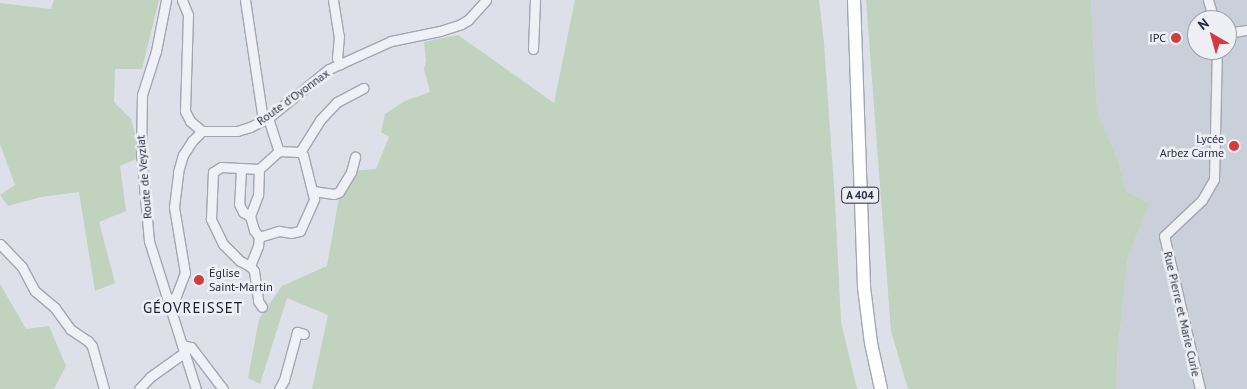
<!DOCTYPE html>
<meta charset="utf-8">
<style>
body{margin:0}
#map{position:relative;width:1247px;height:389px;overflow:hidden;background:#dde0e8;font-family:"PT Sans",sans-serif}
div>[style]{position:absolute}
.built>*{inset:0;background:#cbcfda}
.green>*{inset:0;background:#c1d2be}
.roads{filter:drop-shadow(1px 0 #a2a6b2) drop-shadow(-1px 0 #a2a6b2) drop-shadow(0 1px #a2a6b2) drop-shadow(0 -1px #a2a6b2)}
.minor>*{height:9px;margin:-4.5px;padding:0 4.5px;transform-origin:4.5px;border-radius:4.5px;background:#f0f1f6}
.highway>*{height:12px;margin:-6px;padding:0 6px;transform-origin:6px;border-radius:6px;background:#fff}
.dots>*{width:14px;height:14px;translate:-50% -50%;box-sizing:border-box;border:2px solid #edeff5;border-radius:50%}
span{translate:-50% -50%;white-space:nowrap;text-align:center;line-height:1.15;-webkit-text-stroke:5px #edeff5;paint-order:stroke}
.shield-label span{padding:1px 4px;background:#edeff5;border:1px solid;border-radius:4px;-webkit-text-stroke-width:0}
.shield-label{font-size:11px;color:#262c3f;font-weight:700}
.poi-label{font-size:12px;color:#262c3f}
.right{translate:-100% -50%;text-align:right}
.left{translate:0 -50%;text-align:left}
.street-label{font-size:12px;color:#262c3f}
.quarter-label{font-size:15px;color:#181d30;letter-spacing:1px}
.north{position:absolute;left:1187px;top:10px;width:50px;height:50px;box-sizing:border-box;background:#edeff5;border:1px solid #9da1ac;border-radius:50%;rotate:322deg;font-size:14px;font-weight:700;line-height:20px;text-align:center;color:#262c3f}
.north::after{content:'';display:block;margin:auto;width:18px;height:22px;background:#d43b3f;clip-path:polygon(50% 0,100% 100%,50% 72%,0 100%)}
</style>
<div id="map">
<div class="built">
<div style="clip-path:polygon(evenodd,1091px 0,1247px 0,1247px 389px,1116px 389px,1118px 348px,1128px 257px,1150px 203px,1126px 191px,1119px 163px,1097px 110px,1091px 0,1197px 20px,1227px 20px,1227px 50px,1197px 50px,1197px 20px)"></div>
</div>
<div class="green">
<div style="clip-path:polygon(54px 0,159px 0,142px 69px,115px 69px,114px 102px,131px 119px,141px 157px,120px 166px,126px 211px,99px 222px,115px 283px,95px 291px,79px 192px,41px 197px,8px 206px,0 195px,15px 185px,0 144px,0 3px,51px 9px)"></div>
<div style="clip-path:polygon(575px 0,819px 0,824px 43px,835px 201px,841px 322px,857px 389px,312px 389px,328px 315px,287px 298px,260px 384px,248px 378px,259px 319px,282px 286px,327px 266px,340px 192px,348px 171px,376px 169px,389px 137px,381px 132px,385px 114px,405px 101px,430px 92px,424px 69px,426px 61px,424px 42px,458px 35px,554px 103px)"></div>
<div style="clip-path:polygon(866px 0,1091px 0,1097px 110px,1119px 163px,1126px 191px,1150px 203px,1128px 257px,1118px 348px,1116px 389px,908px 389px,891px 331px)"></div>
<div style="clip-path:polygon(0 284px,26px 329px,49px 326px,66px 366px,54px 389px,0 389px)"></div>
</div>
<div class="roads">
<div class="minor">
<div style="left:166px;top:0;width:52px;rotate:101.1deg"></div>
<div style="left:156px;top:51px;width:46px;rotate:107.7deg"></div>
<div style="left:142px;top:95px;width:58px;rotate:91deg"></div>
<div style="left:141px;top:153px;width:88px;rotate:84.8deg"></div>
<div style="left:149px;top:241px;width:155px;rotate:72.4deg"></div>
<div style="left:182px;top:0;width:16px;rotate:68deg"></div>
<div style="left:188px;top:15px;width:96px;rotate:91.8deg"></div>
<div style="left:185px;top:111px;width:11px;rotate:63deg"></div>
<div style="left:190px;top:121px;width:16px;rotate:40deg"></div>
<div style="left:245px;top:0;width:122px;rotate:81.5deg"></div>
<div style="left:333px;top:0;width:36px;rotate:81deg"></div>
<div style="left:339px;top:36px;width:22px;rotate:95deg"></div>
<div style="left:337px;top:58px;width:7px;rotate:63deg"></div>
<div style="left:1208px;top:0;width:21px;rotate:73deg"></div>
<div style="left:1227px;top:33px;width:20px;rotate:-9deg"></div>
<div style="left:533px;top:49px;width:49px;rotate:-87.7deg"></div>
<div style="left:268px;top:118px;width:35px;rotate:72deg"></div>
<div style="left:202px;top:131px;width:35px"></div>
<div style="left:237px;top:131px;width:14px;rotate:-17deg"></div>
<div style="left:250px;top:127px;width:20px;rotate:-27deg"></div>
<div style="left:268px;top:118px;width:78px;rotate:-38.8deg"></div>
<div style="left:329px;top:69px;width:68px;rotate:-24.3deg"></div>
<div style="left:391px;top:41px;width:50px;rotate:-11.5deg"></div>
<div style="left:440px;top:31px;width:22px;rotate:-18deg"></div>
<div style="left:461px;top:24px;width:8px;rotate:-30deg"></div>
<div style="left:468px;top:20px;width:27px;rotate:-48deg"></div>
<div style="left:300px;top:152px;width:38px;rotate:-58deg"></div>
<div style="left:320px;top:120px;width:25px;rotate:-47deg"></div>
<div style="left:337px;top:102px;width:30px;rotate:-28deg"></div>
<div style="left:241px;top:169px;width:35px;rotate:93deg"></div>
<div style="left:239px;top:204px;width:9px;rotate:63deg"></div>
<div style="left:243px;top:212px;width:8px;rotate:30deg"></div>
<div style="left:313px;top:191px;width:21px;rotate:8deg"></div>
<div style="left:334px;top:194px;width:5px;rotate:-22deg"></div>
<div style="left:339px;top:192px;width:23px;rotate:-59deg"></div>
<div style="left:351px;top:172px;width:16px;rotate:-75deg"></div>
<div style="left:259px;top:237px;width:21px;rotate:-17deg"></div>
<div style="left:279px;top:231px;width:12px;rotate:9deg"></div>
<div style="left:291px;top:233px;width:9px;rotate:-13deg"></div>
<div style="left:300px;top:231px;width:35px;rotate:-66deg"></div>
<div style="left:314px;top:199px;width:45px;rotate:-104deg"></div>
<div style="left:303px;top:155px;width:4px;rotate:-135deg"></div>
<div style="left:300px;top:152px;width:21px;rotate:-177deg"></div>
<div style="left:279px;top:151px;width:27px;rotate:138deg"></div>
<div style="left:259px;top:169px;width:26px;rotate:92deg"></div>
<div style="left:258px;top:195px;width:22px;rotate:111deg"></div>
<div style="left:250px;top:216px;width:15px;rotate:74deg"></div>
<div style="left:254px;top:230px;width:9px;rotate:54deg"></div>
<div style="left:259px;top:237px;width:9px;rotate:96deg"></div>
<div style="left:258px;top:246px;width:22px;rotate:112deg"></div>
<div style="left:250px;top:266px;width:11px;rotate:-153deg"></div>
<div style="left:240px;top:261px;width:24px;rotate:-135deg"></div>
<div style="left:223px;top:244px;width:28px;rotate:-116deg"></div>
<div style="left:211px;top:219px;width:47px;rotate:-87.6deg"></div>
<div style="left:213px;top:172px;width:9px;rotate:-32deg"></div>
<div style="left:221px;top:167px;width:38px;rotate:3deg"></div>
<div style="left:0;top:244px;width:32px;rotate:46deg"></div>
<div style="left:22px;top:267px;width:27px;rotate:62deg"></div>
<div style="left:35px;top:291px;width:26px;rotate:40deg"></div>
<div style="left:55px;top:308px;width:26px;rotate:54deg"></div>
<div style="left:70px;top:329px;width:22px;rotate:34deg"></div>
<div style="left:88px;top:341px;width:6px;rotate:51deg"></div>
<div style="left:92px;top:346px;width:45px;rotate:74.4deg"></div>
<div style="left:250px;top:266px;width:6px;rotate:51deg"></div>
<div style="left:254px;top:271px;width:30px;rotate:82deg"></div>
<div style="left:258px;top:301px;width:7px;rotate:56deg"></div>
<div style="left:169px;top:302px;width:9px;rotate:-41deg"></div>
<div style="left:176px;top:296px;width:25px;rotate:-69deg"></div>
<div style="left:185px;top:273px;width:67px;rotate:-99.5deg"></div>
<div style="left:174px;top:207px;width:35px;rotate:-83deg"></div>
<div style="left:178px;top:172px;width:18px;rotate:-74deg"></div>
<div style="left:183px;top:155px;width:17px;rotate:-57deg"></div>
<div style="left:192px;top:141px;width:14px;rotate:-45deg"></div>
<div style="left:182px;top:345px;width:9px;rotate:13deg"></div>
<div style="left:191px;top:347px;width:53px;rotate:52.7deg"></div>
<div style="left:139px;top:389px;width:16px;rotate:-47deg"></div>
<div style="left:150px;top:377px;width:43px;rotate:-35.5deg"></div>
<div style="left:279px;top:389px;width:10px;rotate:-61deg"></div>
<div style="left:284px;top:380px;width:50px;rotate:-74.8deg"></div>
<div style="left:297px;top:332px;width:7px;rotate:16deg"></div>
<div style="left:1200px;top:389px;width:157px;rotate:-103.2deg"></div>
<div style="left:1164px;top:236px;width:52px;rotate:-43.5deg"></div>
<div style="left:1202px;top:200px;width:24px;rotate:-60deg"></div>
<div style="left:1214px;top:179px;width:129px;rotate:-88.7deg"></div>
</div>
<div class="highway">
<div style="left:854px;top:0;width:287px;rotate:88deg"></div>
<div style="left:864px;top:287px;width:56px;rotate:82.9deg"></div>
<div style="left:871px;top:343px;width:47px;rotate:77.7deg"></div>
</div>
</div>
<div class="dots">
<div style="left:1176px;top:38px;background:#d43b3f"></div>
<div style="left:1234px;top:146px;background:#d43b3f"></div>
<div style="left:199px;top:280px;background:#d43b3f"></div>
</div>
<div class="shield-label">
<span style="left:860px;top:195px">A 404</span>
</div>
<div class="poi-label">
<span class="right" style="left:1166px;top:38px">IPC</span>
<span class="right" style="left:1224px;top:146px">Lycée<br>Arbez Carme</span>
<span class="left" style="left:209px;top:280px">Église<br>Saint-Martin</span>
</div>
<div class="street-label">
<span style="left:293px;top:97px;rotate:-36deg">Route d'Oyonnax</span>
<span style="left:144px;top:177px;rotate:-95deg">Route de Veyziat</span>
<span style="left:1182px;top:314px;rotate:77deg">Rue Pierre et Marie Curie</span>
</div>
<div class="quarter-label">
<span style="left:193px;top:308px">GÉOVREISSET</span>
</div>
<div class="north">N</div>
</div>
